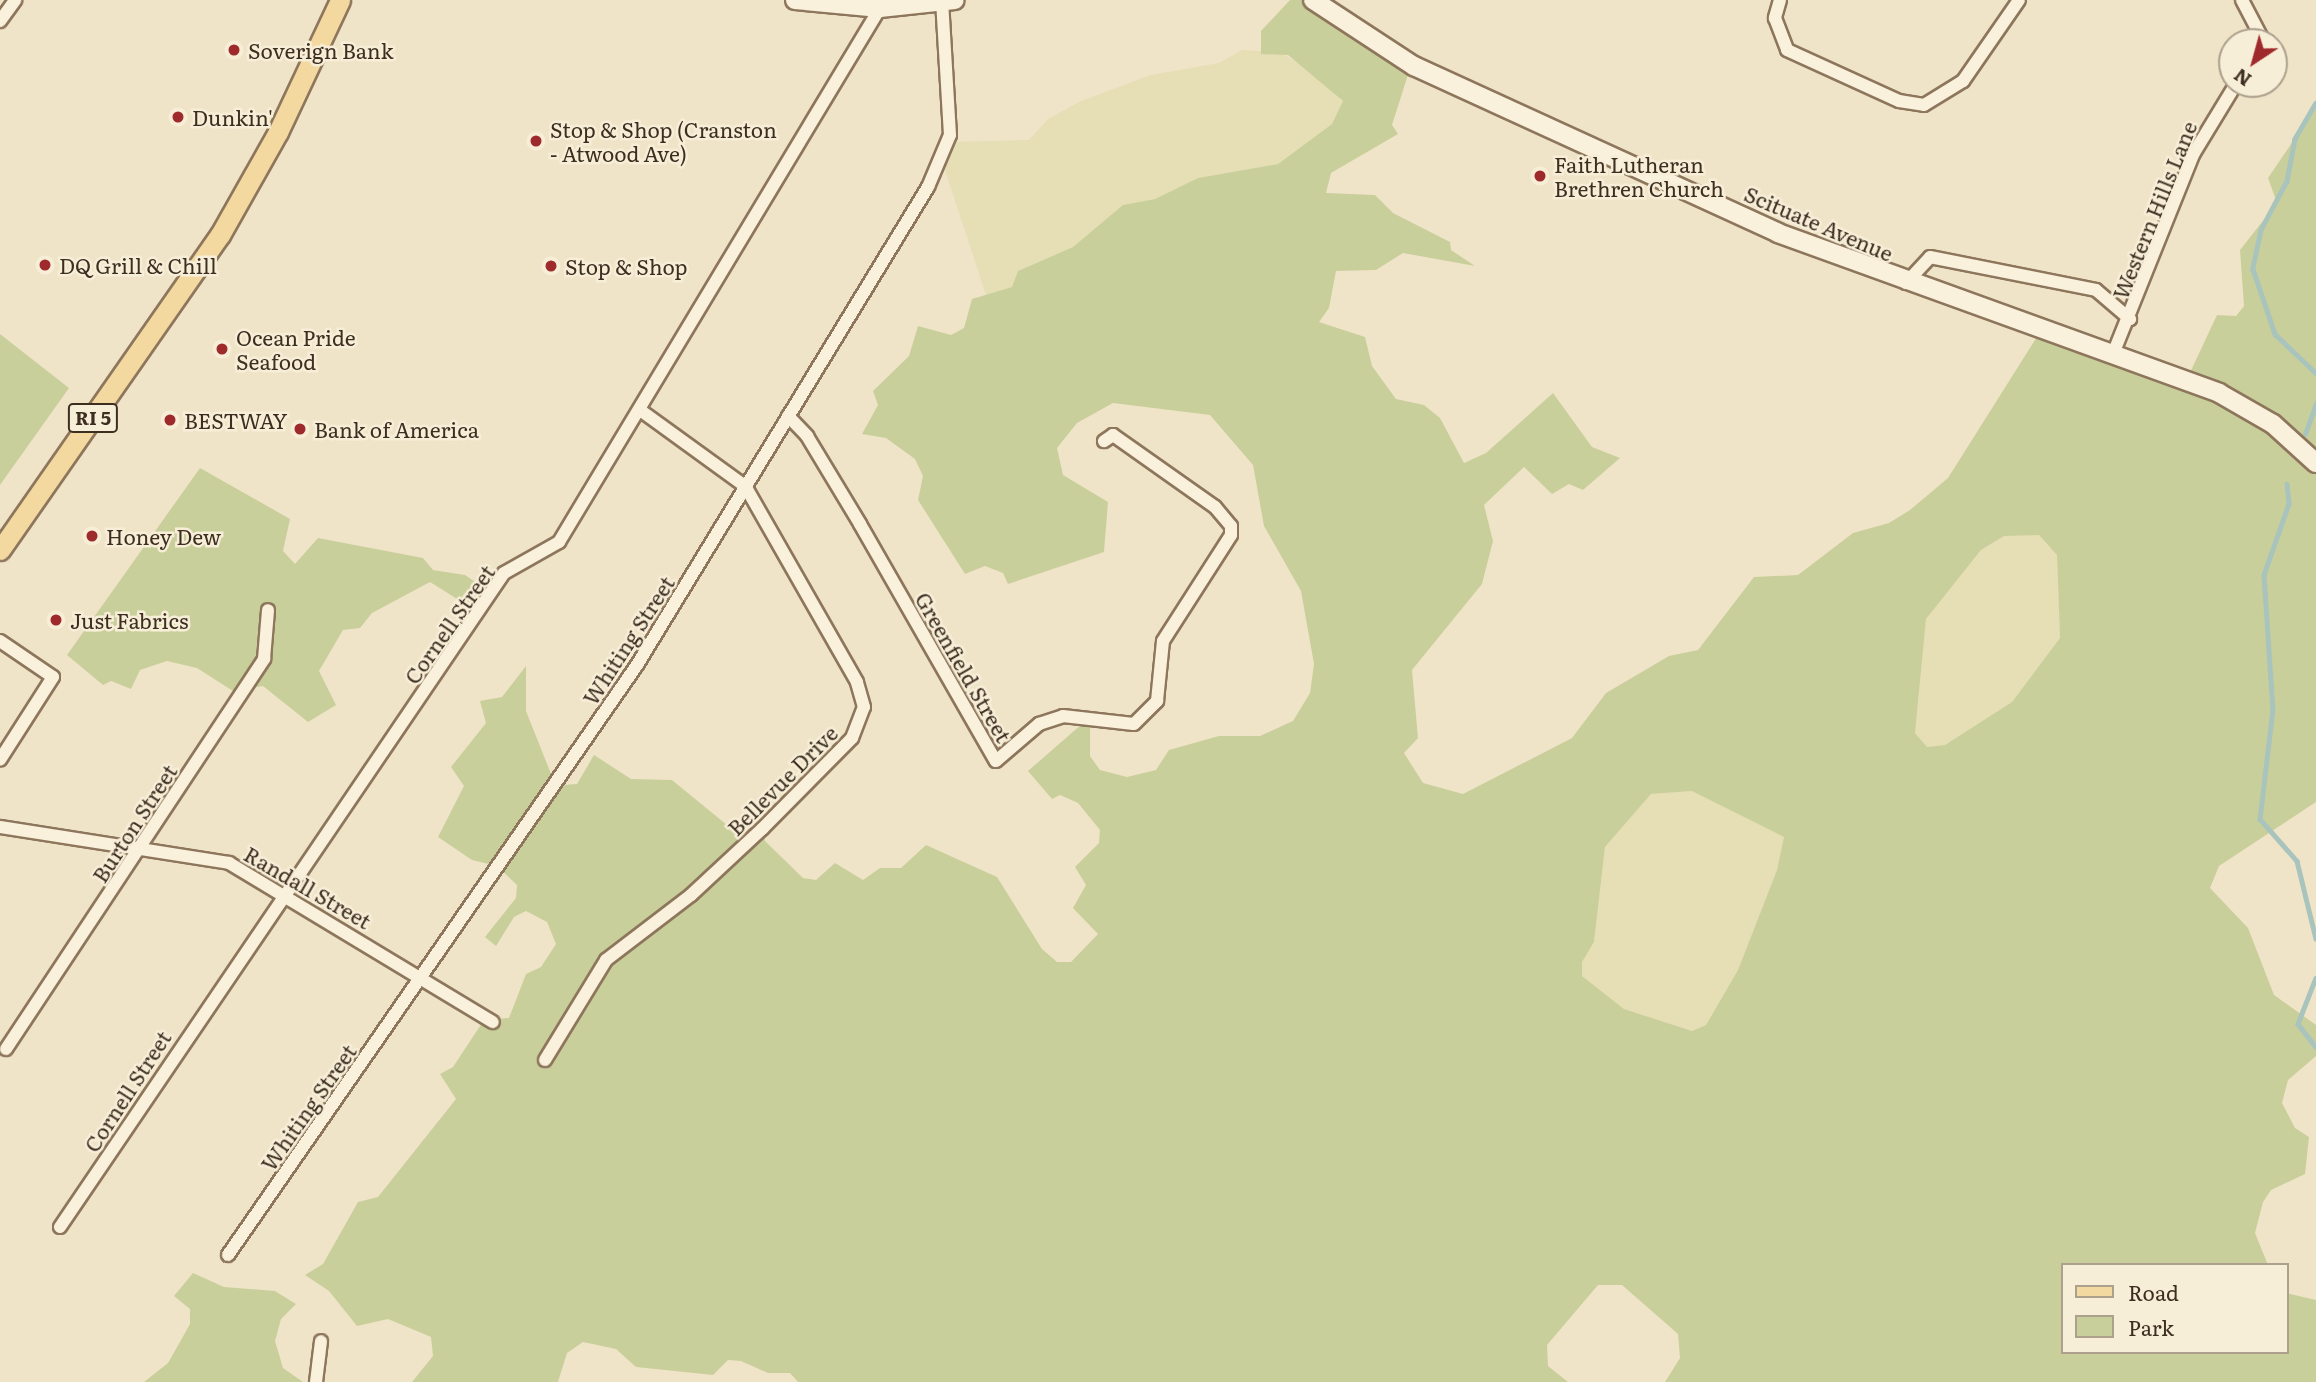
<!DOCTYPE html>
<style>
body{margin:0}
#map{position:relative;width:2316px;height:1382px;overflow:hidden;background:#f0e4c8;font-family:Literata,serif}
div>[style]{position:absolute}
.farmland>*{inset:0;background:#e6deb5}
.green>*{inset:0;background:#c9cf9b}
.stream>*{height:4.5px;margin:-2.25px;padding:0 2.25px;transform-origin:2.25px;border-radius:2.25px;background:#a9c4bc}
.roads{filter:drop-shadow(2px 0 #8d765c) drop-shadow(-2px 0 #8d765c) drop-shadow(0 2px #8d765c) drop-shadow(0 -2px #8d765c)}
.street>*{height:12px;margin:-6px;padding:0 6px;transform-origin:6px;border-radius:6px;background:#faf1dc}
.secondary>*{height:18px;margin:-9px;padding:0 9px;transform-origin:9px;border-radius:9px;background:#faf1dc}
.primary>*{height:19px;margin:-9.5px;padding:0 9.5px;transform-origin:9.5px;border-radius:9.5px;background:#f3d9a0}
.dots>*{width:19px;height:19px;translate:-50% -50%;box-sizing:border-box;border:4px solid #f7eed8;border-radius:50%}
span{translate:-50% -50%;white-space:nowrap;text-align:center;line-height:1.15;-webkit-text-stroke:5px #f7eed8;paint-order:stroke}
.shield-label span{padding:2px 5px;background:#f7eed8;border:2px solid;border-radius:5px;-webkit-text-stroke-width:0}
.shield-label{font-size:19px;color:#3d2e20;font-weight:700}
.poi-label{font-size:21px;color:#3d2e20}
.left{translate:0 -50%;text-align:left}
.street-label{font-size:21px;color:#3d2e20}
.legend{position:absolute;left:2061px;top:1263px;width:228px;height:91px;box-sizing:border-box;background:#f7eed8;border:2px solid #ada18e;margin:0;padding:9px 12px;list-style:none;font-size:21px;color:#3d2e20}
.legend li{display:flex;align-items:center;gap:14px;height:35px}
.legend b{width:35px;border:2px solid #ada18e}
.north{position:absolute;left:2218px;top:28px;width:70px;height:70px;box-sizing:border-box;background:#f7eed8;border:2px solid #ada18e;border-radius:50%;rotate:216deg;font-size:19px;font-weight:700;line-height:28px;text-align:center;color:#3d2e20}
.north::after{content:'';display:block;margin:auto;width:24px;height:32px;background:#9e2a2b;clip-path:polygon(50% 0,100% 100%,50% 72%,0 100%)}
</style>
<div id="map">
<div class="farmland">
<div style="clip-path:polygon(1242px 50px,1279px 52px,1311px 70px,1343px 102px,1332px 124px,1278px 164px,1198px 178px,1155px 199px,1124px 205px,1073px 247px,1018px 271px,1013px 287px,986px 295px,942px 161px,947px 142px,1029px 140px,1048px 119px,1081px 101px,1151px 75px,1219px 63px)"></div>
<div style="clip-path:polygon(2039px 535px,2057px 555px,2060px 638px,2012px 702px,1945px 745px,1927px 747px,1915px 733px,1926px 619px,1981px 550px,2004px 536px)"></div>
<div style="clip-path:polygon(1693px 791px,1784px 837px,1777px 870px,1738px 970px,1706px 1025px,1692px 1031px,1624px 1009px,1582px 976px,1582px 962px,1594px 942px,1605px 847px,1651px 794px)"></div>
</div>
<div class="green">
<div style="clip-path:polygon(evenodd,1290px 0,1313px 0,1412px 62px,1392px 125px,1398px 134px,1331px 173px,1326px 193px,1375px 195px,1393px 213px,1450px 242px,1451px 250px,1475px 266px,1403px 253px,1376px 270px,1336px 271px,1329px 308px,1319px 322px,1365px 337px,1372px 366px,1396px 399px,1424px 405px,1440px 418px,1464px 463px,1486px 453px,1553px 393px,1592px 447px,1620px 458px,1583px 490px,1569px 484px,1552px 494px,1524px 467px,1484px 505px,1493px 541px,1482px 584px,1412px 670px,1418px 738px,1404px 753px,1423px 783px,1463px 794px,1572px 738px,1606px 693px,1669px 656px,1698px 650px,1754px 577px,1798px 575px,1853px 533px,1889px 523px,1910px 510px,1948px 478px,2040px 332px,2188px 377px,2217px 315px,2236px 316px,2244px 306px,2240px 250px,2277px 203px,2268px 178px,2316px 107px,2316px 802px,2219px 866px,2210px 888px,2248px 928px,2274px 995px,2316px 1025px,2316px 1056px,2288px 1080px,2282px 1103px,2295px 1128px,2309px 1137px,2305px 1174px,2271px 1190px,2263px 1202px,2255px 1233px,2268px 1265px,2062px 1265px,2062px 1352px,2286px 1352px,2286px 1293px,2316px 1300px,2316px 1382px,1665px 1382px,1680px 1358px,1678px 1334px,1622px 1285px,1598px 1285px,1547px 1345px,1548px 1366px,1568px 1382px,798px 1382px,790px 1373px,768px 1373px,741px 1361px,728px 1360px,713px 1375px,636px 1367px,616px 1349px,583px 1342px,567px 1353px,558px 1382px,412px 1382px,433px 1356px,431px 1337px,388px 1319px,357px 1326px,329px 1291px,305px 1275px,323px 1264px,358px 1202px,378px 1197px,456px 1099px,440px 1074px,453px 1067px,484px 1020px,509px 1018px,526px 974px,541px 967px,556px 944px,547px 922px,526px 911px,514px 917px,496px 946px,485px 937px,516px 898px,517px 885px,497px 866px,472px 860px,438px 837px,464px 786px,451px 767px,486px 723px,480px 701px,502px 697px,526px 666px,526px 711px,553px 779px,562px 785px,577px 784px,594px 755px,631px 779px,672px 780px,738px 834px,762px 829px,765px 841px,803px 878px,816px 880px,835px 863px,863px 880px,880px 868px,901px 868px,926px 845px,997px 877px,1042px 949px,1057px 962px,1071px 962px,1098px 934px,1073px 908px,1086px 885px,1075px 867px,1099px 843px,1100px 830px,1078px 803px,1060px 795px,1052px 799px,1028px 771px,1090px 717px,1090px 756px,1100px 770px,1127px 777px,1156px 770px,1169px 750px,1219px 736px,1260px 736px,1293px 721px,1310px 693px,1314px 664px,1301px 591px,1264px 526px,1253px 465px,1210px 415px,1113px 403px,1077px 423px,1057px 448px,1063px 475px,1108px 502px,1104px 552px,1008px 584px,1003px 573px,985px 566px,965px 574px,918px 500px,923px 476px,915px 459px,886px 438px,862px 434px,878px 405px,873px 391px,909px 356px,918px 326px,951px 335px,964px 328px,972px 299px,1012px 287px,1018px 271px,1073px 247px,1123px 205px,1155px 199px,1198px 178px,1278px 164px,1332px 124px,1343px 101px,1288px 55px,1261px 54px,1261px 31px,1290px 0,2039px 535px,2057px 555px,2060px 638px,2012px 702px,1945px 745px,1927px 747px,1915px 733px,1926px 619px,1981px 550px,2004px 536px,2039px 535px,1290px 0,1692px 791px,1784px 837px,1777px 870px,1738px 970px,1706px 1025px,1692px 1031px,1624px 1009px,1582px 976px,1582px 962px,1594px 942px,1605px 847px,1651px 794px,1692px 791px)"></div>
<div style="clip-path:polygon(0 334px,69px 388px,0 485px)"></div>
<div style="clip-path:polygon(200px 468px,290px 519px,283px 551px,295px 564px,318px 538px,423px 558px,433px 570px,465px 575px,490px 592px,478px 612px,430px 582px,372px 613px,360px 628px,343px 630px,319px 671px,336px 705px,308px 722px,263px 686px,233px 691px,197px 668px,167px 661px,140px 670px,131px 689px,111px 681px,103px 685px,67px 655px)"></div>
<div style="clip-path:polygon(193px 1273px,224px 1287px,275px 1291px,296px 1304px,281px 1319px,275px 1341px,283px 1368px,303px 1382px,144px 1382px,168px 1363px,190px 1324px,190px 1309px,174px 1296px)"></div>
</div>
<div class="stream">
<div style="left:2316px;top:103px;width:42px;rotate:120.3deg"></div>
<div style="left:2295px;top:139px;width:43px;rotate:100.8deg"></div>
<div style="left:2287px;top:181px;width:55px;rotate:118deg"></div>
<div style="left:2261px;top:230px;width:40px;rotate:102deg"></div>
<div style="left:2253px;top:269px;width:69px;rotate:71.3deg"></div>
<div style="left:2275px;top:334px;width:57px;rotate:43.6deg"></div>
<div style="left:2305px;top:434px;width:33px;rotate:-70deg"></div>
<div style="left:2287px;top:484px;width:20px;rotate:84deg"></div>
<div style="left:2289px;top:504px;width:75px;rotate:109.4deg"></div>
<div style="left:2264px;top:575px;width:134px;rotate:86.2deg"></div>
<div style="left:2273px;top:709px;width:111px;rotate:96.7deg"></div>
<div style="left:2260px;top:819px;width:56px;rotate:48.6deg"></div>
<div style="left:2297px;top:861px;width:80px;rotate:76.3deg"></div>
<div style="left:2316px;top:978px;width:49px;rotate:111.4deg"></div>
<div style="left:2298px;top:1024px;width:29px;rotate:52deg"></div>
</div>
<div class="roads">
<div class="street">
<div style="left:1780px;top:0;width:19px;rotate:106deg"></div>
<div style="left:1775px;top:18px;width:34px;rotate:69deg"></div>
<div style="left:1787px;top:50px;width:123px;rotate:24.5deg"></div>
<div style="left:1899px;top:101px;width:25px;rotate:9deg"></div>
<div style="left:1924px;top:105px;width:46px;rotate:-31.6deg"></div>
<div style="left:1963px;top:81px;width:98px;rotate:-55.3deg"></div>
<div style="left:2242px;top:0;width:47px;rotate:62.4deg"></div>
<div style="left:0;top:21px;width:26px;rotate:-54deg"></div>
<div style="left:1906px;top:283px;width:35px;rotate:-47deg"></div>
<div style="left:1930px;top:257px;width:169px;rotate:11.2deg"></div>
<div style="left:2096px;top:290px;width:45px;rotate:40.5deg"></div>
<div style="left:2113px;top:354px;width:217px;rotate:-68.1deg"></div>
<div style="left:2194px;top:153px;width:81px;rotate:-58.7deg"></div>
<div style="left:788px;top:416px;width:28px;rotate:46deg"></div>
<div style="left:807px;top:436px;width:103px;rotate:58.9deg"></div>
<div style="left:860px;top:524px;width:273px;rotate:60.2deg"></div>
<div style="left:996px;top:761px;width:57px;rotate:-40.7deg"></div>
<div style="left:1039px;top:724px;width:25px;rotate:-18deg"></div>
<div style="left:1063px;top:716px;width:71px;rotate:6.4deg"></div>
<div style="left:1134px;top:724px;width:33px;rotate:-45deg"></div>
<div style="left:1157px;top:701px;width:60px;rotate:-84.3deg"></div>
<div style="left:1163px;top:641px;width:126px;rotate:-57.3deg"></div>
<div style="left:1231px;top:535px;width:9px;rotate:-90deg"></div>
<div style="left:1231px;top:526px;width:25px;rotate:-130deg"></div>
<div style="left:1215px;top:507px;width:125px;rotate:-144.8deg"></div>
<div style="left:1113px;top:435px;width:11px;rotate:146deg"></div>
<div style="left:0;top:641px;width:64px;rotate:34.2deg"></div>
<div style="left:53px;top:677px;width:98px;rotate:122.6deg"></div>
<div style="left:0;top:827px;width:232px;rotate:8.9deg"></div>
<div style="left:229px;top:863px;width:308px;rotate:31.1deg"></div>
<div style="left:6px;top:1049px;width:468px;rotate:-56.5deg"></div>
<div style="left:264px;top:659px;width:49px;rotate:-85.3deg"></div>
<div style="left:545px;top:1060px;width:117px;rotate:-58.6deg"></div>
<div style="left:606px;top:960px;width:107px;rotate:-37.4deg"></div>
<div style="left:691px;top:895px;width:97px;rotate:-42.9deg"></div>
<div style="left:762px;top:829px;width:128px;rotate:-45.3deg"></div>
<div style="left:852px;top:738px;width:33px;rotate:-69deg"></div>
<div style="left:864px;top:707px;width:26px;rotate:-106deg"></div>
<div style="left:857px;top:682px;width:226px;rotate:-119.7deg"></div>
<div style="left:745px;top:486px;width:130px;rotate:-144.1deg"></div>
<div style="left:60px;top:1227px;width:790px;rotate:-55.83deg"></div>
<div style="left:504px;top:573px;width:63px;rotate:-29.4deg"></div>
<div style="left:559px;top:542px;width:623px;rotate:-58.99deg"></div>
<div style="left:228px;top:1255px;width:718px;rotate:-55.27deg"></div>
<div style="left:637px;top:665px;width:560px;rotate:-58.67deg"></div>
<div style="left:928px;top:187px;width:56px;rotate:-67.1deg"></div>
<div style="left:950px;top:135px;width:133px;rotate:-93.4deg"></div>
<div style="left:316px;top:1382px;width:41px;rotate:-83deg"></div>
</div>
<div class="secondary">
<div style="left:795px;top:0;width:85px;rotate:5.4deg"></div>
<div style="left:880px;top:8px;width:75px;rotate:-6.1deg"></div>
<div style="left:1313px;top:0;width:121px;rotate:33.2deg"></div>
<div style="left:1414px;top:66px;width:400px;rotate:24.6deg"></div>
<div style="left:1778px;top:233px;width:469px;rotate:19.9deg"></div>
<div style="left:2219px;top:393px;width:62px;rotate:29.9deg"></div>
<div style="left:2273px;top:424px;width:58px;rotate:42.2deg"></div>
</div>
<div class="primary">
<div style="left:0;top:550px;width:384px;rotate:-55.1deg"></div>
<div style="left:220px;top:235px;width:118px;rotate:-60.6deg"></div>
<div style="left:278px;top:132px;width:146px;rotate:-64.8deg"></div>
</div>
</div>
<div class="dots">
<div style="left:234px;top:50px;background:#9e2a2b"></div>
<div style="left:178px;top:117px;background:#9e2a2b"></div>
<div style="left:536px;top:141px;background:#9e2a2b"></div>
<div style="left:1540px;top:176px;background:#9e2a2b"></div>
<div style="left:45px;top:265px;background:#9e2a2b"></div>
<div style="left:551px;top:266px;background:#9e2a2b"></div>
<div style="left:222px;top:349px;background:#9e2a2b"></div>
<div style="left:170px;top:420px;background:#9e2a2b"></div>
<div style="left:300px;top:429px;background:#9e2a2b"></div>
<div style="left:92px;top:536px;background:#9e2a2b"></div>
<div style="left:56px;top:620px;background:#9e2a2b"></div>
</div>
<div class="shield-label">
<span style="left:93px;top:418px">RI 5</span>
</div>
<div class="poi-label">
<span class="left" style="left:248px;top:50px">Soverign Bank</span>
<span class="left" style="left:192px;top:117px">Dunkin'</span>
<span class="left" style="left:550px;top:141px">Stop &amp; Shop (Cranston<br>- Atwood Ave)</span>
<span class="left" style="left:1554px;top:176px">Faith Lutheran<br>Brethren Church</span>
<span class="left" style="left:59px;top:265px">DQ Grill &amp; Chill</span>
<span class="left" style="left:565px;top:266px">Stop &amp; Shop</span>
<span class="left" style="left:236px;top:349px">Ocean Pride<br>Seafood</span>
<span class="left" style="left:184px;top:420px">BESTWAY</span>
<span class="left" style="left:314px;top:429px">Bank of America</span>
<span class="left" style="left:106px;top:536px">Honey Dew</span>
<span class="left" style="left:70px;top:620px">Just Fabrics</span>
</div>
<div class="street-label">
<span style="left:2154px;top:210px;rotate:-68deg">Western Hills Lane</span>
<span style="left:1819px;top:223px;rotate:23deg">Scituate Avenue</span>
<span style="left:449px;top:624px;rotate:-55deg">Cornell Street</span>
<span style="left:628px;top:640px;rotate:-57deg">Whiting Street</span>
<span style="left:964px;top:667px;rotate:60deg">Greenfield Street</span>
<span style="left:782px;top:780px;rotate:-45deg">Bellevue Drive</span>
<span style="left:134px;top:823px;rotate:-57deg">Burton Street</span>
<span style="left:308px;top:887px;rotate:30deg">Randall Street</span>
<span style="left:127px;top:1091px;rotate:-57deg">Cornell Street</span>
<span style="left:308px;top:1107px;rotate:-55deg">Whiting Street</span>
</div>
<ul class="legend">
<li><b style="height:9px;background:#f3d9a0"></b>Road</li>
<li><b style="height:19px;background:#c9cf9b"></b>Park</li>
</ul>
<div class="north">N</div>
</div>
